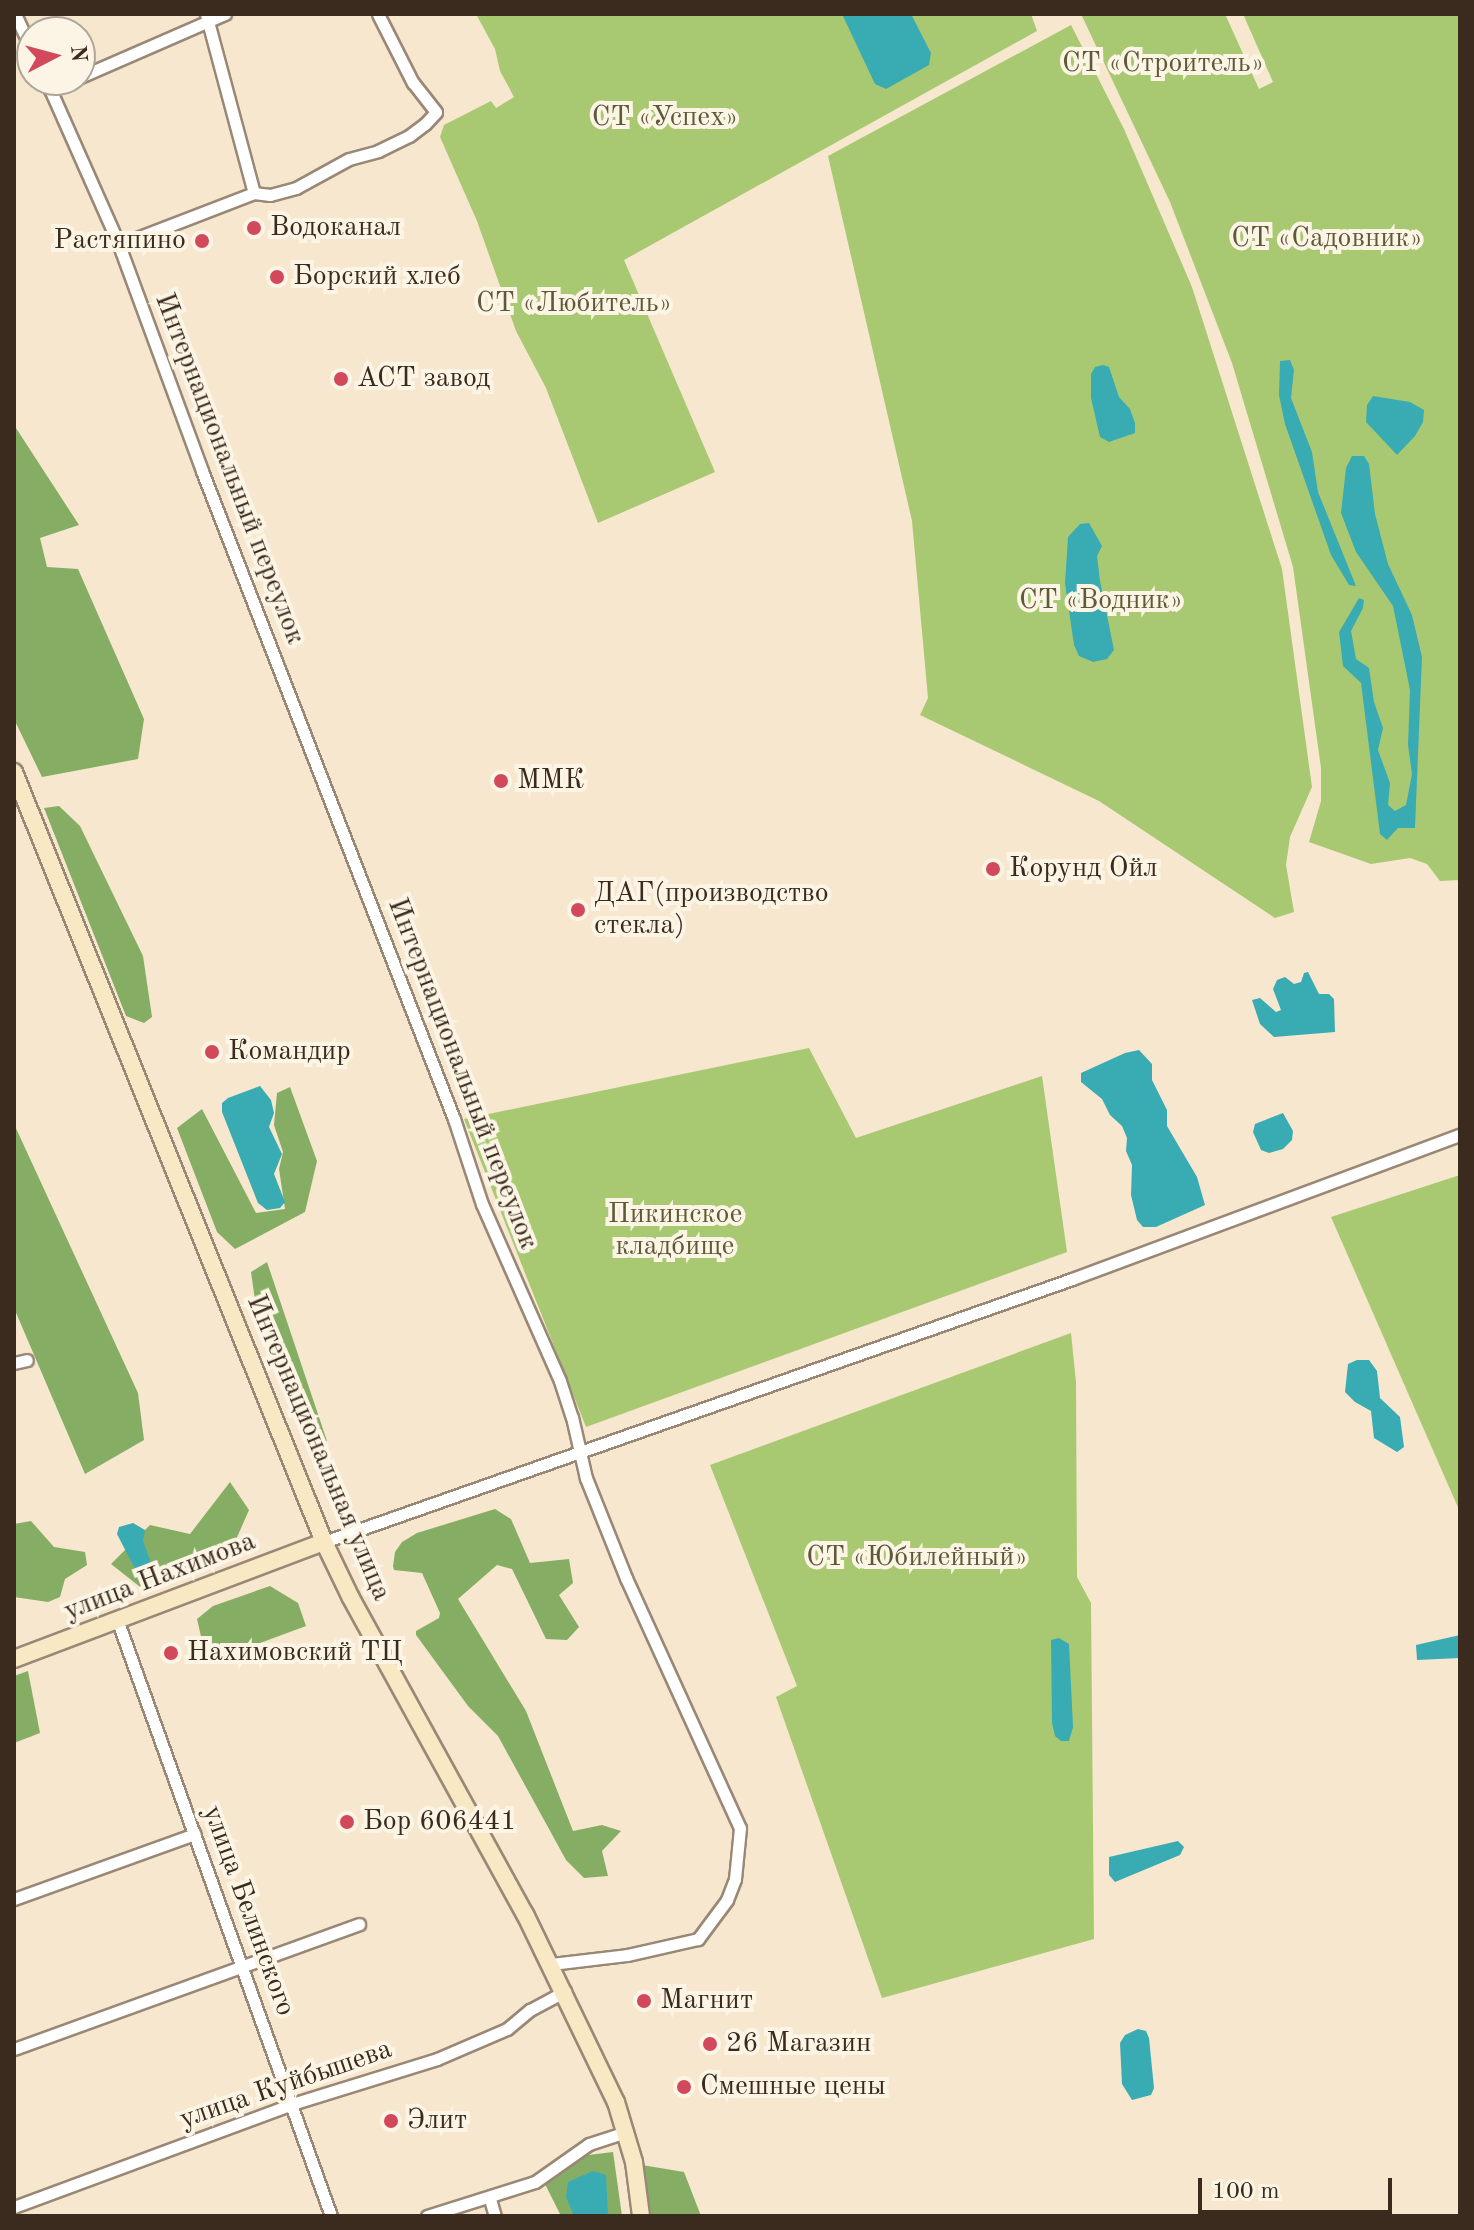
<!DOCTYPE html>
<meta charset="utf-8">
<style>
body{margin:0}
#map{position:relative;width:1474px;height:2230px;overflow:hidden;background:#f7e7cf;font-family:"Old Standard TT",serif}
div>[style]{position:absolute}
.green>*{inset:0;background:#a8c972}
.forest>*{inset:0;background:#86ad64}
.water>*{inset:0;background:#39abb2}
.roads{filter:drop-shadow(2px 0 #998876) drop-shadow(-2px 0 #998876) drop-shadow(0 2px #998876) drop-shadow(0 -2px #998876)}
.street>*{height:11px;margin:-5.5px;padding:0 5.5px;transform-origin:5.5px;border-radius:5.5px;background:#fff}
.secondary>*{height:16px;margin:-8px;padding:0 8px;transform-origin:8px;border-radius:8px;background:#f8e8c3}
.dots>*{width:22px;height:22px;translate:-50% -50%;box-sizing:border-box;border:4px solid #fcf5e5;border-radius:50%}
span{translate:-50% -50%;white-space:nowrap;text-align:center;line-height:1.15;-webkit-text-stroke:8px #fcf5e5;paint-order:stroke}
.park-label{font-size:28px;color:#5c5a37}
.poi-label{font-size:28px;color:#3b2a1e}
.left{translate:0 -50%;text-align:left}
.right{translate:-100% -50%;text-align:right}
.street-label{font-size:28px;color:#3b2a1e}
.frame{position:absolute;inset:0;border:16px solid #3b2a1e;pointer-events:none}
.north{position:absolute;left:16px;top:16px;width:80px;height:80px;box-sizing:border-box;background:#fcf5e5;border:2px solid #afa495;border-radius:50%;rotate:84deg;font-size:22px;font-weight:700;line-height:32px;text-align:center;color:#3b2a1e}
.north::after{content:'';display:block;margin:auto;width:28px;height:36px;background:#d1495b;clip-path:polygon(50% 0,100% 100%,50% 72%,0 100%)}
.scale{position:absolute;left:1198px;top:2178px;width:194px;height:36px;box-sizing:border-box;border:4px solid #3b2a1e;border-top:0;padding-left:10px;font-size:24px;line-height:28px;white-space:nowrap;color:#3b2a1e;-webkit-text-stroke:6px #fcf5e5;paint-order:stroke}
</style>
<div id="map">
<div class="green">
<div style="clip-path:polygon(476px 14px,1031px 14px,1037px 31px,624px 260px,715px 472px,598px 523px,546px 388px,516px 331px,477px 221px,440px 137px,444px 125px,491px 101px,496px 108px,514px 97px,500px 71px,495px 49px)"></div>
<div style="clip-path:polygon(1081px 14px,1225px 14px,1259px 89px,1273px 82px,1243px 14px,1460px 14px,1460px 880px,1440px 881px,1427px 864px,1410px 858px,1371px 864px,1309px 842px,1321px 801px,1321px 768px,1293px 567px,1232px 363px,1170px 202px)"></div>
<div style="clip-path:polygon(1071px 25px,1124px 129px,1192px 287px,1282px 569px,1312px 787px,1290px 837px,1286px 865px,1294px 912px,1275px 918px,1099px 801px,920px 715px,928px 698px,912px 521px,828px 156px)"></div>
<div style="clip-path:polygon(809px 1048px,856px 1138px,1042px 1076px,1067px 1252px,586px 1427px,464px 1119px)"></div>
<div style="clip-path:polygon(1460px 1175px,1460px 1512px,1331px 1217px)"></div>
<div style="clip-path:polygon(1071px 1333px,1076px 1382px,1077px 1577px,1091px 1603px,1094px 1939px,882px 1998px,776px 1697px,797px 1686px,710px 1465px)"></div>
</div>
<div class="forest">
<div style="clip-path:polygon(14px 425px,79px 525px,40px 538px,47px 567px,78px 569px,144px 719px,138px 759px,42px 777px,14px 719px)"></div>
<div style="clip-path:polygon(59px 806px,80px 826px,143px 956px,152px 1017px,144px 1023px,126px 1016px,44px 808px)"></div>
<div style="clip-path:polygon(290px 1087px,317px 1161px,305px 1212px,235px 1249px,217px 1232px,177px 1128px,202px 1109px,256px 1213px,285px 1209px,279px 1169px,283px 1152px,274px 1125px,277px 1093px)"></div>
<div style="clip-path:polygon(14px 1124px,138px 1393px,144px 1440px,85px 1474px,14px 1308px)"></div>
<div style="clip-path:polygon(267px 1262px,327px 1441px,309px 1440px,256px 1307px,251px 1272px)"></div>
<div style="clip-path:polygon(230px 1482px,249px 1510px,227px 1560px,144px 1590px,111px 1564px,150px 1525px,190px 1534px)"></div>
<div style="clip-path:polygon(495px 1509px,511px 1519px,530px 1563px,569px 1559px,573px 1583px,559px 1595px,579px 1627px,567px 1640px,546px 1639px,512px 1569px,497px 1565px,458px 1599px,526px 1711px,573px 1831px,602px 1825px,621px 1831px,602px 1851px,608px 1876px,584px 1878px,566px 1860px,498px 1736px,468px 1706px,416px 1635px,416px 1631px,439px 1618px,440px 1613px,422px 1573px,394px 1570px,393px 1566px,395px 1552px,402px 1542px,417px 1533px)"></div>
<div style="clip-path:polygon(31px 1521px,54px 1547px,85px 1552px,87px 1565px,65px 1579px,60px 1597px,48px 1602px,14px 1597px,14px 1524px)"></div>
<div style="clip-path:polygon(270px 1586px,298px 1603px,306px 1626px,225px 1656px,203px 1645px,197px 1619px,213px 1606px)"></div>
<div style="clip-path:polygon(28px 1671px,40px 1733px,14px 1743px,14px 1676px)"></div>
<div style="clip-path:polygon(613px 2152px,622px 2216px,561px 2216px,545px 2184px,580px 2156px)"></div>
<div style="clip-path:polygon(642px 2165px,684px 2172px,701px 2216px,647px 2216px)"></div>
</div>
<div class="water">
<div style="clip-path:polygon(842px 14px,911px 14px,931px 53px,929px 65px,886px 89px,875px 84px)"></div>
<div style="clip-path:polygon(1290px 360px,1294px 370px,1291px 398px,1312px 452px,1318px 492px,1356px 586px,1349px 585px,1331px 555px,1285px 424px,1279px 395px,1280px 361px)"></div>
<div style="clip-path:polygon(1103px 365px,1109px 367px,1119px 397px,1130px 409px,1135px 423px,1135px 433px,1109px 442px,1100px 437px,1091px 398px,1091px 374px,1095px 367px)"></div>
<div style="clip-path:polygon(1373px 396px,1410px 402px,1424px 410px,1423px 422px,1415px 436px,1397px 455px,1366px 422px,1367px 405px)"></div>
<div style="clip-path:polygon(1352px 456px,1364px 456px,1369px 464px,1375px 514px,1388px 564px,1412px 615px,1422px 657px,1415px 828px,1398px 828px,1387px 840px,1380px 834px,1361px 683px,1343px 666px,1339px 632px,1359px 598px,1364px 600px,1363px 608px,1351px 631px,1356px 659px,1369px 668px,1374px 702px,1383px 728px,1378px 750px,1390px 783px,1388px 805px,1395px 811px,1406px 805px,1412px 774px,1408px 745px,1410px 690px,1393px 606px,1356px 552px,1341px 513px,1346px 468px)"></div>
<div style="clip-path:polygon(1089px 523px,1102px 546px,1097px 556px,1100px 581px,1114px 650px,1107px 659px,1093px 662px,1079px 656px,1074px 645px,1065px 583px,1068px 537px,1080px 524px)"></div>
<div style="clip-path:polygon(1308px 972px,1319px 994px,1329px 994px,1334px 999px,1335px 1032px,1274px 1037px,1260px 1024px,1252px 1000px,1260px 998px,1276px 1012px,1281px 1010px,1273px 989px,1277px 980px,1285px 977px,1294px 984px,1301px 982px,1304px 973px)"></div>
<div style="clip-path:polygon(1139px 1050px,1152px 1064px,1152px 1080px,1167px 1110px,1167px 1126px,1197px 1177px,1205px 1205px,1156px 1227px,1143px 1227px,1137px 1220px,1131px 1195px,1132px 1165px,1126px 1151px,1127px 1138px,1122px 1126px,1110px 1115px,1102px 1099px,1081px 1082px,1081px 1073px,1125px 1053px)"></div>
<div style="clip-path:polygon(260px 1086px,271px 1100px,274px 1113px,269px 1127px,282px 1154px,274px 1174px,285px 1202px,280px 1208px,267px 1210px,258px 1203px,222px 1112px,222px 1103px,228px 1098px)"></div>
<div style="clip-path:polygon(1283px 1113px,1293px 1131px,1292px 1140px,1283px 1149px,1269px 1153px,1261px 1150px,1253px 1132px,1255px 1124px)"></div>
<div style="clip-path:polygon(1357px 1360px,1369px 1360px,1377px 1371px,1380px 1398px,1400px 1417px,1404px 1447px,1397px 1452px,1374px 1438px,1371px 1411px,1355px 1402px,1345px 1392px,1348px 1364px)"></div>
<div style="clip-path:polygon(133px 1523px,145px 1530px,143px 1541px,150px 1560px,150px 1568px,143px 1572px,134px 1567px,117px 1534px,119px 1527px)"></div>
<div style="clip-path:polygon(1460px 1635px,1460px 1658px,1417px 1660px,1416px 1645px)"></div>
<div style="clip-path:polygon(1059px 1638px,1069px 1644px,1073px 1727px,1069px 1741px,1061px 1741px,1055px 1736px,1052px 1723px,1051px 1640px)"></div>
<div style="clip-path:polygon(1178px 1841px,1184px 1847px,1180px 1855px,1115px 1882px,1109px 1875px,1109px 1857px)"></div>
<div style="clip-path:polygon(1138px 2029px,1146px 2031px,1149px 2038px,1154px 2088px,1151px 2095px,1132px 2100px,1122px 2084px,1120px 2043px,1125px 2035px)"></div>
<div style="clip-path:polygon(593px 2171px,606px 2175px,608px 2216px,574px 2216px,566px 2197px,568px 2182px)"></div>
</div>
<div class="roads">
<div class="street">
<div style="left:15px;top:14px;width:40px;rotate:65deg"></div>
<div style="left:206px;top:14px;width:185px;rotate:75deg"></div>
<div style="left:80px;top:77px;width:158px;rotate:-23.5deg"></div>
<div style="left:46px;top:80px;width:180px;rotate:66.1deg"></div>
<div style="left:119px;top:245px;width:241px;rotate:69.8deg"></div>
<div style="left:202px;top:471px;width:695px;rotate:68.75deg"></div>
<div style="left:454px;top:1119px;width:89px;rotate:71.8deg"></div>
<div style="left:482px;top:1204px;width:193px;rotate:66.2deg"></div>
<div style="left:560px;top:1381px;width:38px;rotate:72deg"></div>
<div style="left:572px;top:1417px;width:63px;rotate:77.1deg"></div>
<div style="left:586px;top:1478px;width:108px;rotate:68.2deg"></div>
<div style="left:626px;top:1578px;width:275px;rotate:65.5deg"></div>
<div style="left:740px;top:1828px;width:51px;rotate:95.6deg"></div>
<div style="left:735px;top:1879px;width:22px;rotate:111deg"></div>
<div style="left:727px;top:1900px;width:49px;rotate:126.6deg"></div>
<div style="left:698px;top:1939px;width:73px;rotate:167.3deg"></div>
<div style="left:627px;top:1955px;width:77px;rotate:173.2deg"></div>
<div style="left:50px;top:90px;width:25px;rotate:-23deg"></div>
<div style="left:119px;top:245px;width:145px;rotate:-21.1deg"></div>
<div style="left:254px;top:193px;width:16px;rotate:7deg"></div>
<div style="left:270px;top:195px;width:27px;rotate:-15deg"></div>
<div style="left:296px;top:188px;width:60px;rotate:-28.7deg"></div>
<div style="left:349px;top:159px;width:30px;rotate:-15deg"></div>
<div style="left:378px;top:151px;width:34px;rotate:-26deg"></div>
<div style="left:409px;top:136px;width:20px;rotate:-37deg"></div>
<div style="left:425px;top:124px;width:16px;rotate:-47deg"></div>
<div style="left:436px;top:112px;width:37px;rotate:-128deg"></div>
<div style="left:413px;top:83px;width:77px;rotate:-116.9deg"></div>
<div style="left:14px;top:1363px;width:13px;rotate:-13deg"></div>
<div style="left:324px;top:1542px;width:793px;rotate:-19.37deg"></div>
<div style="left:1072px;top:1279px;width:414px;rotate:-20.4deg"></div>
<div style="left:118px;top:1622px;width:631px;rotate:70.27deg"></div>
<div style="left:14px;top:1899px;width:192px;rotate:-19.8deg"></div>
<div style="left:14px;top:2049px;width:367px;rotate:-19.9deg"></div>
<div style="left:490px;top:2199px;width:18px;rotate:74deg"></div>
<div style="left:14px;top:2207px;width:296px;rotate:-20.3deg"></div>
<div style="left:292px;top:2104px;width:152px;rotate:-17.2deg"></div>
<div style="left:437px;top:2059px;width:76px;rotate:-23.2deg"></div>
<div style="left:507px;top:2029px;width:30px;rotate:-40deg"></div>
<div style="left:530px;top:2010px;width:40px;rotate:-28deg"></div>
<div style="left:427px;top:2216px;width:113px;rotate:-17.5deg"></div>
<div style="left:535px;top:2182px;width:66px;rotate:-35.1deg"></div>
<div style="left:589px;top:2144px;width:40px;rotate:-18deg"></div>
</div>
<div class="secondary">
<div style="left:14px;top:772px;width:830px;rotate:68.07deg"></div>
<div style="left:324px;top:1542px;width:62px;rotate:64.3deg"></div>
<div style="left:351px;top:1598px;width:361px;rotate:61.2deg"></div>
<div style="left:525px;top:1914px;width:209px;rotate:64.2deg"></div>
<div style="left:616px;top:2102px;width:63px;rotate:73.3deg"></div>
<div style="left:634px;top:2162px;width:54px;rotate:82.6deg"></div>
<div style="left:14px;top:1659px;width:331px;rotate:-20.7deg"></div>
</div>
</div>
<div class="dots">
<div style="left:254px;top:228px;background:#d1495b"></div>
<div style="left:202px;top:241px;background:#d1495b"></div>
<div style="left:277px;top:277px;background:#d1495b"></div>
<div style="left:341px;top:379px;background:#d1495b"></div>
<div style="left:501px;top:781px;background:#d1495b"></div>
<div style="left:993px;top:869px;background:#d1495b"></div>
<div style="left:578px;top:910px;background:#d1495b"></div>
<div style="left:212px;top:1052px;background:#d1495b"></div>
<div style="left:171px;top:1653px;background:#d1495b"></div>
<div style="left:347px;top:1822px;background:#d1495b"></div>
<div style="left:644px;top:2001px;background:#d1495b"></div>
<div style="left:710px;top:2044px;background:#d1495b"></div>
<div style="left:684px;top:2087px;background:#d1495b"></div>
<div style="left:391px;top:2121px;background:#d1495b"></div>
</div>
<div class="park-label">
<span style="left:1163px;top:64px">СТ «Строитель»</span>
<span style="left:665px;top:118px">СТ «Успех»</span>
<span style="left:1327px;top:239px">СТ «Садовник»</span>
<span style="left:574px;top:304px">СТ «Любитель»</span>
<span style="left:1101px;top:601px">СТ «Водник»</span>
<span style="left:675px;top:1231px">Пикинское<br>кладбище</span>
<span style="left:917px;top:1558px">СТ «Юбилейный»</span>
</div>
<div class="poi-label">
<span class="left" style="left:270px;top:228px">Водоканал</span>
<span class="right" style="left:186px;top:241px">Растяпино</span>
<span class="left" style="left:293px;top:277px">Борский хлеб</span>
<span class="left" style="left:357px;top:379px">АСТ завод</span>
<span class="left" style="left:517px;top:781px">ММК</span>
<span class="left" style="left:1009px;top:869px">Корунд Ойл</span>
<span class="left" style="left:594px;top:910px">ДАГ(производство<br>стекла)</span>
<span class="left" style="left:228px;top:1052px">Командир</span>
<span class="left" style="left:187px;top:1653px">Нахимовский ТЦ</span>
<span class="left" style="left:363px;top:1822px">Бор 606441</span>
<span class="left" style="left:660px;top:2001px">Магнит</span>
<span class="left" style="left:726px;top:2044px">26 Магазин</span>
<span class="left" style="left:700px;top:2087px">Смешные цены</span>
<span class="left" style="left:407px;top:2121px">Элит</span>
</div>
<div class="street-label">
<span style="left:229px;top:469px;rotate:69deg">Интернациональный переулок</span>
<span style="left:462px;top:1074px;rotate:69deg">Интернациональный переулок</span>
<span style="left:318px;top:1448px;rotate:67deg">Интернациональная улица</span>
<span style="left:160px;top:1577px;rotate:-21deg">улица Нахимова</span>
<span style="left:248px;top:1911px;rotate:70deg">улица Белинского</span>
<span style="left:286px;top:2085px;rotate:-19deg">улица Куйбышева</span>
</div>
<div class="frame"></div>
<div class="north">N</div>
<div class="scale">100 m</div>
</div>
